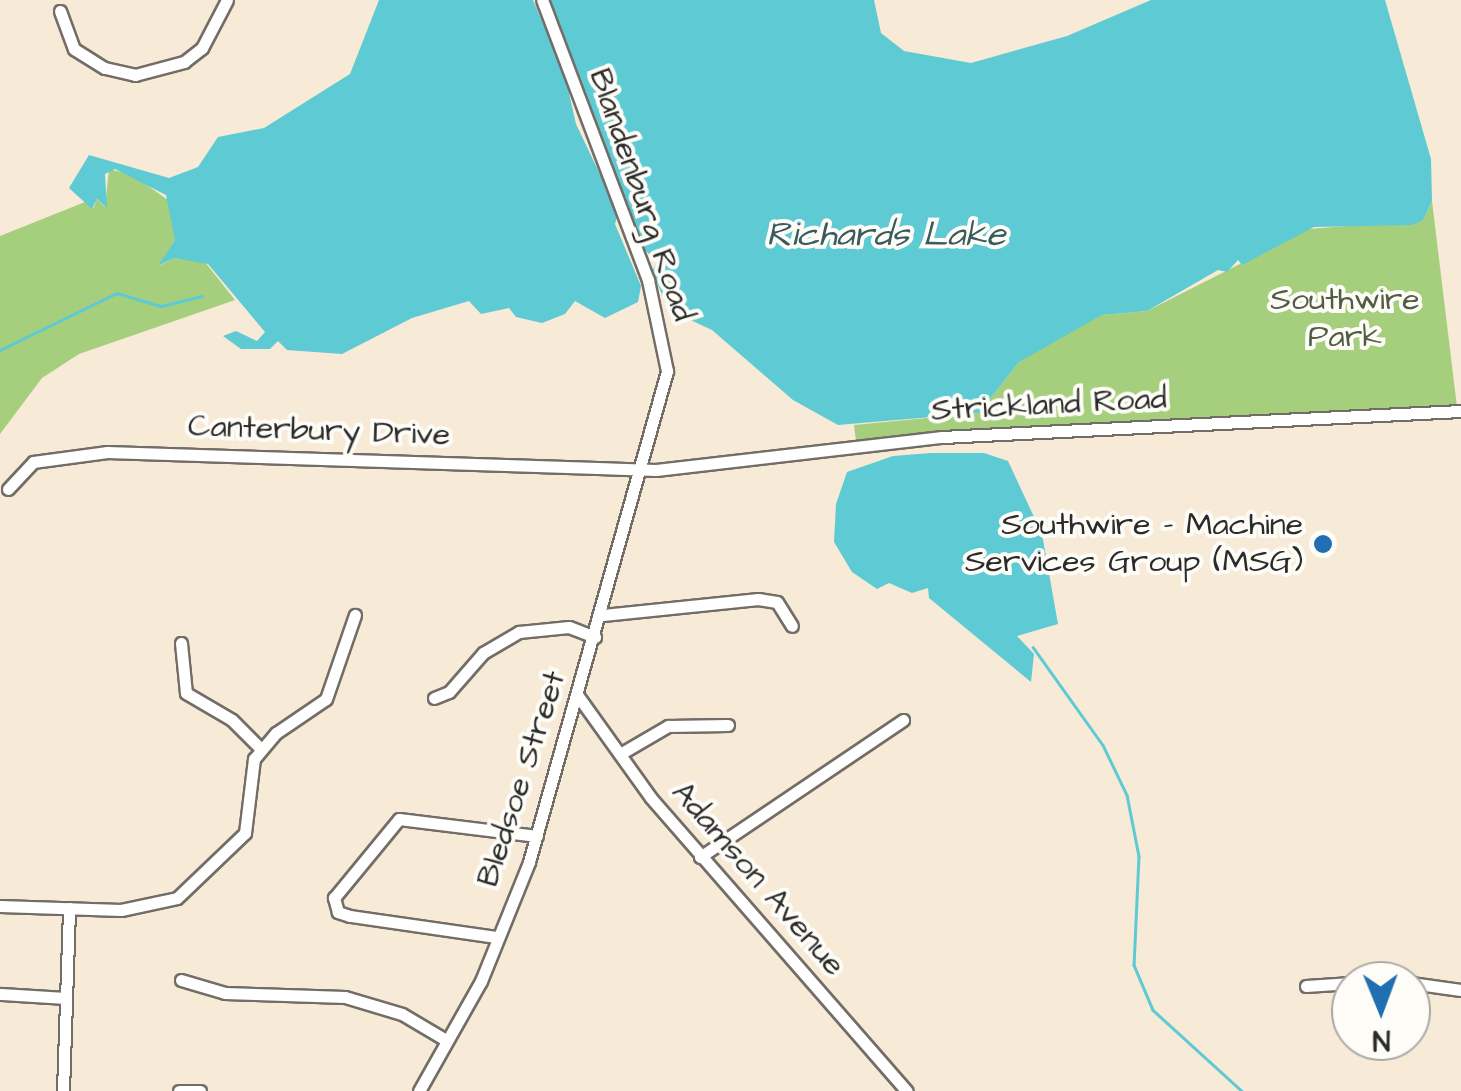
<!DOCTYPE html>
<style>
body{margin:0}
#map{position:relative;width:1461px;height:1091px;overflow:hidden;background:#f7ead7;font-family:"Architects Daughter",sans-serif}
div>[style]{position:absolute}
.green>*{inset:0;background:#a5cf7c}
.water>*{inset:0;background:#5dcad4}
.stream>*{height:2.5px;margin:-1.25px;padding:0 1.25px;transform-origin:1.25px;border-radius:1.25px;background:#5dcad4}
.roads{filter:drop-shadow(2px 0 #726e67) drop-shadow(-2px 0 #726e67) drop-shadow(0 2px #726e67) drop-shadow(0 -2px #726e67)}
.minor>*{height:11px;margin:-5.5px;padding:0 5.5px;transform-origin:5.5px;border-radius:5.5px;background:#fff}
.dots>*{width:28px;height:28px;translate:-50% -50%;box-sizing:border-box;border:5px solid #fdfcf7;border-radius:50%}
span{translate:-50% -50%;white-space:nowrap;text-align:center;line-height:1.15;-webkit-text-stroke:8px #fdfcf7;paint-order:stroke}
.street-label{font-size:32px;color:#2b2b2b}
.park-label{font-size:32px;color:#505c43}
.poi-label{font-size:32px;color:#2b2b2b}
.right{translate:-100% -50%;text-align:right}
.water-label{font-size:35px;color:#3a5b5e;font-style:italic}
.north{position:absolute;left:1331px;top:961px;width:100px;height:100px;box-sizing:border-box;background:#fdfcf7;border:2px solid #a9a8a5;border-radius:50%;rotate:179deg;font-size:28px;font-weight:700;line-height:40px;text-align:center;color:#2b2b2b}
.north::after{content:'';display:block;margin:auto;width:35px;height:45px;background:#1f6fb2;clip-path:polygon(50% 0,100% 100%,50% 72%,0 100%)}
</style>
<div id="map">
<div class="green">
<div style="clip-path:polygon(109px 169px,133px 175px,172px 203px,175px 240px,159px 266px,174px 258px,205px 262px,235px 300px,79px 354px,42px 378px,0 434px,0 236px,85px 202px,93px 209px,97px 199px,105px 207px)"></div>
<div style="clip-path:polygon(1432px 201px,1457px 407px,856px 441px,854px 425px,979px 413px,1019px 362px,1066px 333px,1102px 315px,1147px 311px,1309px 229px,1423px 220px)"></div>
</div>
<div class="water">
<div style="clip-path:polygon(379px 0,533px 0,565px 76px,576px 124px,618px 212px,615px 224px,641px 286px,638px 302px,605px 318px,575px 301px,565px 314px,542px 323px,516px 317px,509px 308px,481px 314px,469px 301px,412px 318px,342px 354px,287px 350px,278px 341px,270px 349px,241px 349px,223px 336px,236px 331px,257px 341px,265px 332px,208px 264px,174px 258px,158px 266px,175px 240px,166px 195px,115px 169px,105px 174px,107px 208px,97px 199px,92px 209px,69px 188px,89px 155px,169px 178px,198px 167px,218px 137px,264px 128px,350px 74px)"></div>
<div style="clip-path:polygon(549px 0,874px 0,881px 33px,904px 51px,971px 63px,1067px 36px,1151px 0,1385px 0,1431px 159px,1432px 201px,1423px 220px,1411px 225px,1314px 227px,1242px 265px,1238px 260px,1227px 272px,1218px 270px,1147px 311px,1102px 315px,1019px 362px,979px 413px,838px 425px,793px 400px,712px 330px,669px 310px,652px 272px,657px 261px,640px 246px)"></div>
<div style="clip-path:polygon(931px 453px,984px 453px,1008px 461px,1042px 534px,1058px 624px,1017px 636px,1034px 654px,1031px 682px,929px 598px,928px 588px,912px 593px,889px 583px,877px 589px,852px 572px,834px 542px,836px 504px,847px 472px,893px 456px)"></div>
</div>
<div class="stream">
<div style="left:0;top:350px;width:130px;rotate:-26deg"></div>
<div style="left:117px;top:293px;width:46px;rotate:16.5deg"></div>
<div style="left:161px;top:306px;width:42px;rotate:-13.7deg"></div>
<div style="left:1033px;top:647px;width:120px;rotate:54.5deg"></div>
<div style="left:1103px;top:745px;width:55px;rotate:64.4deg"></div>
<div style="left:1127px;top:795px;width:62px;rotate:78.9deg"></div>
<div style="left:1139px;top:856px;width:109px;rotate:92.6deg"></div>
<div style="left:1134px;top:965px;width:49px;rotate:67.1deg"></div>
<div style="left:1153px;top:1010px;width:120px;rotate:42.3deg"></div>
</div>
<div class="roads">
<div class="minor">
<div style="left:60px;top:11px;width:40px;rotate:69.8deg"></div>
<div style="left:74px;top:49px;width:36px;rotate:32deg"></div>
<div style="left:105px;top:68px;width:31px;rotate:13deg"></div>
<div style="left:135px;top:75px;width:51px;rotate:-14.9deg"></div>
<div style="left:184px;top:62px;width:23px;rotate:-38deg"></div>
<div style="left:202px;top:48px;width:54px;rotate:-62.5deg"></div>
<div style="left:8px;top:489px;width:37px;rotate:-47deg"></div>
<div style="left:33px;top:462px;width:75px;rotate:-7.7deg"></div>
<div style="left:107px;top:452px;width:549px;rotate:1.88deg"></div>
<div style="left:656px;top:470px;width:288px;rotate:-6.6deg"></div>
<div style="left:942px;top:437px;width:520px;rotate:-2.87deg"></div>
<div style="left:603px;top:615px;width:156px;rotate:-5.9deg"></div>
<div style="left:758px;top:599px;width:19px;rotate:9deg"></div>
<div style="left:777px;top:602px;width:28px;rotate:58deg"></div>
<div style="left:181px;top:643px;width:50px;rotate:84.3deg"></div>
<div style="left:186px;top:693px;width:53px;rotate:30.4deg"></div>
<div style="left:232px;top:720px;width:40px;rotate:45deg"></div>
<div style="left:578px;top:696px;width:125px;rotate:54.4deg"></div>
<div style="left:651px;top:798px;width:389px;rotate:48.9deg"></div>
<div style="left:434px;top:698px;width:16px;rotate:-22deg"></div>
<div style="left:449px;top:692px;width:52px;rotate:-48.9deg"></div>
<div style="left:483px;top:653px;width:42px;rotate:-30.3deg"></div>
<div style="left:519px;top:632px;width:50px;rotate:-5.7deg"></div>
<div style="left:569px;top:627px;width:28px;rotate:21deg"></div>
<div style="left:620px;top:754px;width:56px;rotate:-30.3deg"></div>
<div style="left:668px;top:726px;width:60px;rotate:-1deg"></div>
<div style="left:700px;top:857px;width:245px;rotate:-34deg"></div>
<div style="left:0;top:906px;width:121px;rotate:1.9deg"></div>
<div style="left:121px;top:910px;width:57px;rotate:-12.1deg"></div>
<div style="left:177px;top:898px;width:94px;rotate:-43.7deg"></div>
<div style="left:245px;top:833px;width:75px;rotate:-83.1deg"></div>
<div style="left:254px;top:759px;width:34px;rotate:-50deg"></div>
<div style="left:276px;top:733px;width:60px;rotate:-34.2deg"></div>
<div style="left:326px;top:699px;width:89px;rotate:-71deg"></div>
<div style="left:496px;top:937px;width:148px;rotate:-171.8deg"></div>
<div style="left:350px;top:916px;width:13px;rotate:-162deg"></div>
<div style="left:338px;top:912px;width:15px;rotate:-106deg"></div>
<div style="left:334px;top:898px;width:102px;rotate:-50.6deg"></div>
<div style="left:399px;top:819px;width:139px;rotate:7deg"></div>
<div style="left:181px;top:980px;width:46px;rotate:16.5deg"></div>
<div style="left:225px;top:993px;width:120px;rotate:1.9deg"></div>
<div style="left:345px;top:997px;width:59px;rotate:16.6deg"></div>
<div style="left:402px;top:1014px;width:51px;rotate:30.6deg"></div>
<div style="left:1374px;top:981px;width:24px"></div>
<div style="left:1411px;top:983px;width:50px;rotate:8deg"></div>
<div style="left:1306px;top:986px;width:45px;rotate:-3.8deg"></div>
<div style="left:0;top:994px;width:64px;rotate:3.6deg"></div>
<div style="left:63px;top:1091px;width:183px;rotate:-88.1deg"></div>
<div style="left:179px;top:1091px;width:21px"></div>
<div style="left:419px;top:1091px;width:126px;rotate:-60.6deg"></div>
<div style="left:481px;top:981px;width:128px;rotate:-68deg"></div>
<div style="left:529px;top:862px;width:510px;rotate:-74.3deg"></div>
<div style="left:667px;top:371px;width:93px;rotate:-101.8deg"></div>
<div style="left:648px;top:280px;width:299px;rotate:-110.7deg"></div>
</div>
</div>
<div class="dots">
<div style="left:1323px;top:544px;background:#1f6fb2"></div>
</div>
<div class="street-label">
<span style="left:641px;top:195px;rotate:71deg">Blandenburg Road</span>
<span style="left:1049px;top:405px;rotate:-3deg">Strickland Road</span>
<span style="left:319px;top:431px;rotate:2deg">Canterbury Drive</span>
<span style="left:522px;top:779px;rotate:-72deg">Bledsoe Street</span>
<span style="left:758px;top:879px;rotate:49deg">Adamson Avenue</span>
</div>
<div class="park-label">
<span style="left:1345px;top:319px">Southwire<br>Park</span>
</div>
<div class="poi-label">
<span class="right" style="left:1303px;top:544px">Southwire - Machine<br>Services Group (MSG)</span>
</div>
<div class="water-label">
<span style="left:886px;top:235px">Richards Lake</span>
</div>
<div class="north">N</div>
</div>
